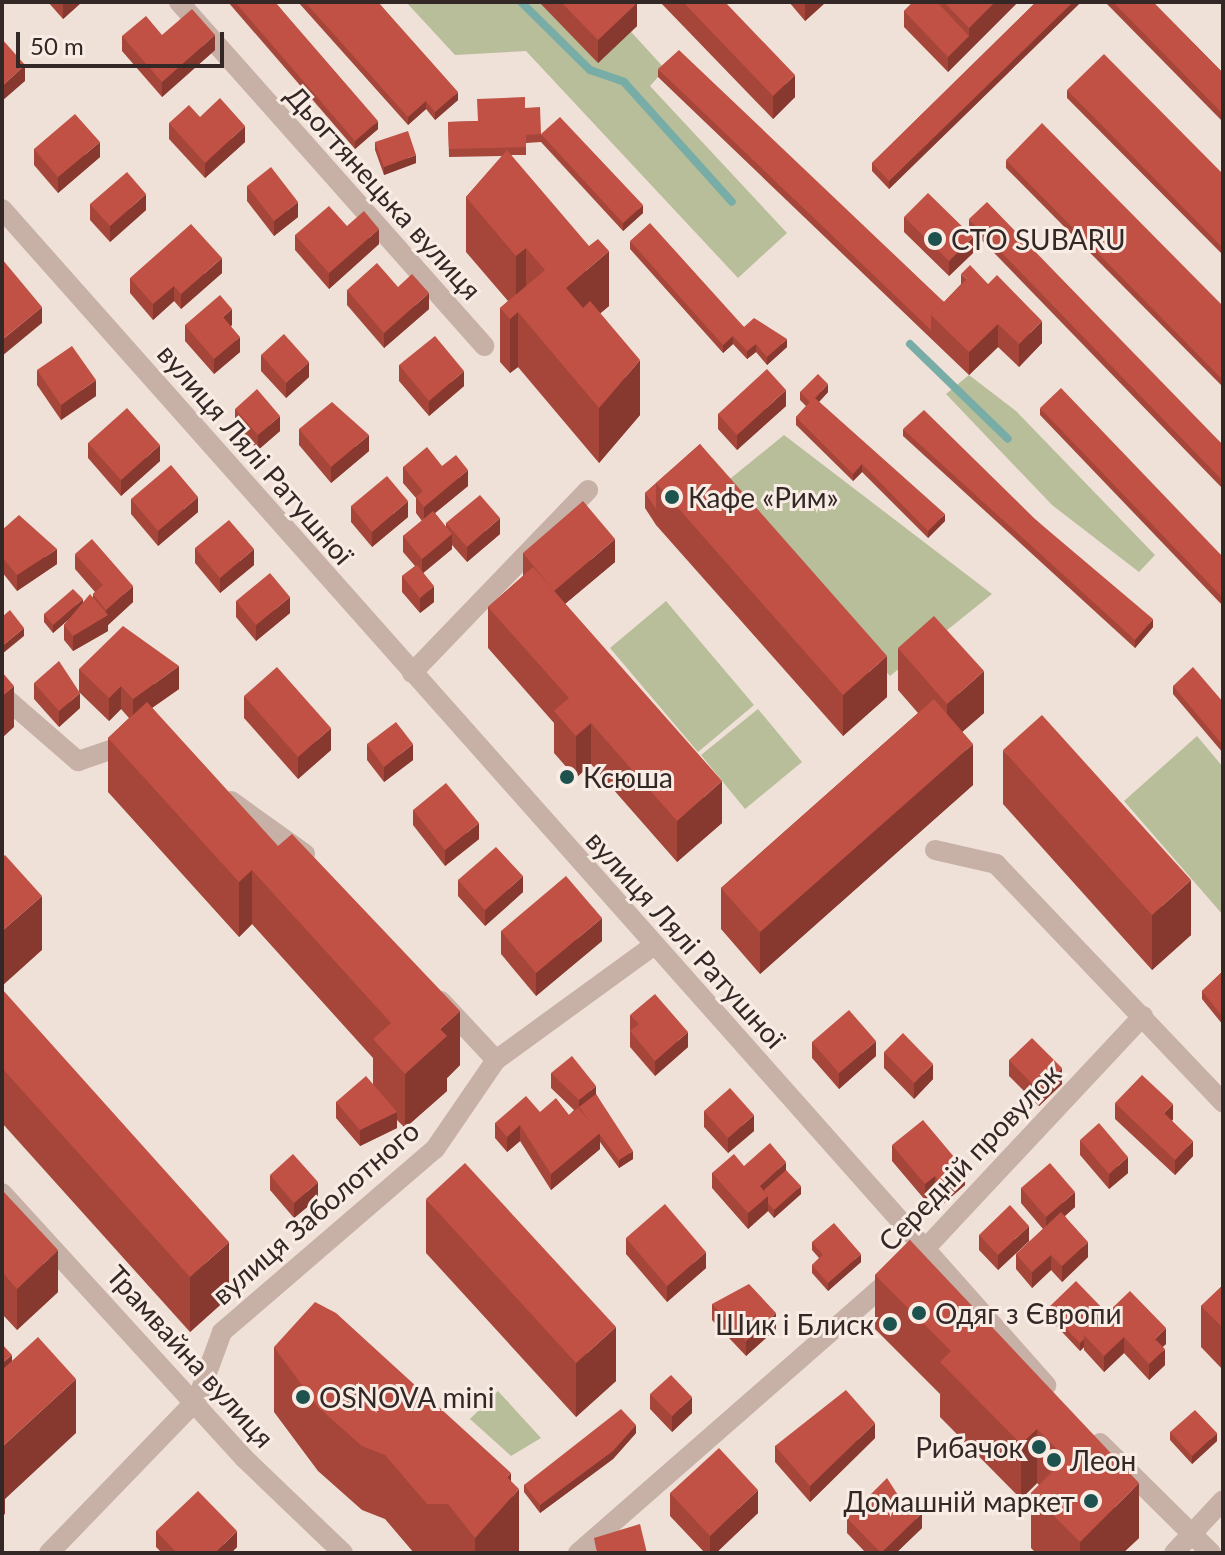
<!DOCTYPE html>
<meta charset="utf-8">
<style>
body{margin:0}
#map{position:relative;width:1225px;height:1555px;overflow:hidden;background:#f0e1d8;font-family:Lato,sans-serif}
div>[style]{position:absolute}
.green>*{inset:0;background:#b7be99}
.stream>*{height:8px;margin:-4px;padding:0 4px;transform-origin:4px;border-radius:4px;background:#78aca6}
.street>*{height:20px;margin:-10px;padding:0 10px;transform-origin:10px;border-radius:10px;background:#c7b0a5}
.wall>*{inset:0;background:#a6463a}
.shaded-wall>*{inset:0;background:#873930}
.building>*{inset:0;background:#c15144}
.dots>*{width:22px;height:22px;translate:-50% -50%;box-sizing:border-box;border:4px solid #f8ece4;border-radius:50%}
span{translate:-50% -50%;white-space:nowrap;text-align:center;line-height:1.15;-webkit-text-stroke:6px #f8ece4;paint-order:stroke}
.street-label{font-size:28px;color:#332826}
.poi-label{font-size:28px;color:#332826}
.left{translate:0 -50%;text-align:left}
.right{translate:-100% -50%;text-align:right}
.frame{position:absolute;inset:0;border:4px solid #332826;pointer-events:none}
.scale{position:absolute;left:16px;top:32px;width:208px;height:36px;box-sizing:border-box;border:4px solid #332826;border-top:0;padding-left:10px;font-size:24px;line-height:28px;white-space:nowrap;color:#332826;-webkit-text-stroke:6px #f8ece4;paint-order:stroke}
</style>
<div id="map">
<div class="green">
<div style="clip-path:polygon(406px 2px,572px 2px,613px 12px,665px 69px,650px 86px,787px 233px,738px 278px,526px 51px,455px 55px)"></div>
<div style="clip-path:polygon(969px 375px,1016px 411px,1155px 555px,1139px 572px,1052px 505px,946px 394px)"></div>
<div style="clip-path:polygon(784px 435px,992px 594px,890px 676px,720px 487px)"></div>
<div style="clip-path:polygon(666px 601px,754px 705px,698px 752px,610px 648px)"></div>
<div style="clip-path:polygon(758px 709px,802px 762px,745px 809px,701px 755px)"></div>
<div style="clip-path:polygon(1197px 736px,1223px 767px,1223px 915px,1124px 801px)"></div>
<div style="clip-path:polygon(498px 1391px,541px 1438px,511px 1456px,470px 1419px)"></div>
</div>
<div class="stream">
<div style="left:521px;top:2px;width:97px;rotate:44.6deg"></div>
<div style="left:590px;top:70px;width:36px;rotate:19deg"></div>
<div style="left:624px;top:82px;width:161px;rotate:48deg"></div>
<div style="left:910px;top:344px;width:136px;rotate:44.1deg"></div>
</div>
<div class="street">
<div style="left:179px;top:2px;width:460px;rotate:48.4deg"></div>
<div style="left:2px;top:209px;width:1573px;rotate:48.4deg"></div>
<div style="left:412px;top:673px;width:254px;rotate:-46.1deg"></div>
<div style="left:2px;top:695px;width:101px;rotate:41deg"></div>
<div style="left:78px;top:761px;width:56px;rotate:-18.8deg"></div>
<div style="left:231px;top:801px;width:91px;rotate:35.6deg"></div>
<div style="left:935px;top:850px;width:63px;rotate:12.9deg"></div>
<div style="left:996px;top:864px;width:329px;rotate:46.4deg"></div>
<div style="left:441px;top:1001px;width:81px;rotate:47deg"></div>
<div style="left:2px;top:1193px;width:359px;rotate:47.6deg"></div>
<div style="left:244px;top:1458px;width:137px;rotate:43.8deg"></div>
<div style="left:1100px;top:1443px;width:156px;rotate:44.7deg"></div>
<div style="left:49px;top:1553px;width:213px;rotate:-46deg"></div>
<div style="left:197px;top:1400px;width:72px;rotate:-69.8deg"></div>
<div style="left:222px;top:1332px;width:281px;rotate:-40.7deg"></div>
<div style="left:435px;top:1149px;width:108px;rotate:-55.6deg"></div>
<div style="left:496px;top:1060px;width:195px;rotate:-36deg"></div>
<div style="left:578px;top:1553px;width:459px;rotate:-41.2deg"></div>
<div style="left:923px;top:1251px;width:322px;rotate:-46.9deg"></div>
<div style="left:1174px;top:1553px;width:72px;rotate:-47.2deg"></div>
</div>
<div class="wall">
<div style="clip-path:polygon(48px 2px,82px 2px,63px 19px)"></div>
<div style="clip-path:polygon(228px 2px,275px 2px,378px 129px,355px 149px)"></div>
<div style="clip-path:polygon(298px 2px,378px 2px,458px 100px,435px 120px,426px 109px,408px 125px)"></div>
<div style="clip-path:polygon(539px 2px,636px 2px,637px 26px,598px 63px)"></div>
<div style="clip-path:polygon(660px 2px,725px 2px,795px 97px,773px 119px)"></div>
<div style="clip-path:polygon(789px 2px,826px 2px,805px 21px)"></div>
<div style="clip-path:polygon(913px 2px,1018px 2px,948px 72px,904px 27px,904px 11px)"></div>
<div style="clip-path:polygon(1036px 2px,1081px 2px,889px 189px,872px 171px,872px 163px)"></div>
<div style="clip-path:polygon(1105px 2px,1153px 2px,1223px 73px,1223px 122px)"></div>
<div style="clip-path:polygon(162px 35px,215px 50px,162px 97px,122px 51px,122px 36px)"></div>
<div style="clip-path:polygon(658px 69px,944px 302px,961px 284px,961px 274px,1042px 343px,1019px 367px,998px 347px,969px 375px,658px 77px)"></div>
<div style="clip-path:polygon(1067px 90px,1223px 174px,1223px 255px,1067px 98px)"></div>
<div style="clip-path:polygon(525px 108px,541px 134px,541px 142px,526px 143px,526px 155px,511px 155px,609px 306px,600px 313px,640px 415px,599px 463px,518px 367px,510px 373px,500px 362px,500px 308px,508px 301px,466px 252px,466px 197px,502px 156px,449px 157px,448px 122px,477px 121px)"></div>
<div style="clip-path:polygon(169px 123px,245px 142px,205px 178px,169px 139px)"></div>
<div style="clip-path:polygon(541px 134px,643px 213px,623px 231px,541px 142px)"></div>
<div style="clip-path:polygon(375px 142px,416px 163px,384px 175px,375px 150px)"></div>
<div style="clip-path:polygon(34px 149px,100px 157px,58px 193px,34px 165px)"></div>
<div style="clip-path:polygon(1006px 160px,1223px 306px,1223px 387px,1006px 168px)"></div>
<div style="clip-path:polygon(247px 186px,298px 217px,274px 236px,247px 201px)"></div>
<div style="clip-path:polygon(90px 204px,146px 210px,110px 242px,90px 220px)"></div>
<div style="clip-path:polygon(904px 217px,973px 253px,949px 276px,904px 232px)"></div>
<div style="clip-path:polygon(969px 219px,1223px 445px,1223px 489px,969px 227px)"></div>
<div style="clip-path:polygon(347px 226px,379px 244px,329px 289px,295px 250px,295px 235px)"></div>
<div style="clip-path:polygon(630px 241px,744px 327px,787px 347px,767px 365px,756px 352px,747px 359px,733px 344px,723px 353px,630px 249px)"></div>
<div style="clip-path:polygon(222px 273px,181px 309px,174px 301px,153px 320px,130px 293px,130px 278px)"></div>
<div style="clip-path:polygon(347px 290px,429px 309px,384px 348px,347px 305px)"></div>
<div style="clip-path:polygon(185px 325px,232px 325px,231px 326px,240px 352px,214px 374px,185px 341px)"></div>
<div style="clip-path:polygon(261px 355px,309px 377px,286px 398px,261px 371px)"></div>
<div style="clip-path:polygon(399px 365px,464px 386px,429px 416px,399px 381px)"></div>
<div style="clip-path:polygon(37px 370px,96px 396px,61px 420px,37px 385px)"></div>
<div style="clip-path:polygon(800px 392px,828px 392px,819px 402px,945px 521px,928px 538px,862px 472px,853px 481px,796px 425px,796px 417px,806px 406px,800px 400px)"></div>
<div style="clip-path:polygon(786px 406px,737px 450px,718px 429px,718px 414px)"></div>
<div style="clip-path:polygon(1040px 408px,1223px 557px,1223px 606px,1040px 415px)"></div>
<div style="clip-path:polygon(235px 409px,280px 431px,258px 450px,235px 424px)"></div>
<div style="clip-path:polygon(299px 429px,369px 451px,331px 483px,299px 445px)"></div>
<div style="clip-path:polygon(903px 429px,1036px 520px,1153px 627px,1135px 648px,903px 436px)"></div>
<div style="clip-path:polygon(88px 443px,160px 461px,121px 496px,88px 458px)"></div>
<div style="clip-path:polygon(700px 444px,887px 697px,843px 736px,656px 525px,645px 508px,645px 493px)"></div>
<div style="clip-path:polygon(442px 466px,468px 486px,435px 513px,446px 527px,446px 523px,500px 534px,467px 562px,452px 545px,452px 549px,423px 573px,434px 602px,420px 613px,402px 592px,402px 576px,415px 566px,403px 552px,403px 536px,422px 521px,416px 513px,416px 498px,403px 483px,403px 467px)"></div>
<div style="clip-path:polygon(131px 499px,198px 512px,158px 546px,131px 514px)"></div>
<div style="clip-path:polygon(351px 506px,408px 517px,372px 547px,351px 522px)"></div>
<div style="clip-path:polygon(2px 530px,57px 564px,17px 591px,2px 572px)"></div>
<div style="clip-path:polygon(195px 548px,254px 565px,220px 593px,195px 563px)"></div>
<div style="clip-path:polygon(523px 553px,615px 562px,565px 604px,722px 823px,677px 862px,591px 764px,576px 778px,554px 753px,554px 723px,488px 648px,488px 607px,523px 576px)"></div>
<div style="clip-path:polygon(75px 554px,133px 602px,108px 625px,108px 631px,73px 651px,64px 640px,64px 625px,69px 619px,53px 633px,44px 622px,44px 614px,83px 603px,93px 597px,93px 594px,95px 592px,75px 569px)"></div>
<div style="clip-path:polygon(236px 601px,290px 613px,256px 641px,236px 617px)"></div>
<div style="clip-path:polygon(898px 648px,984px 713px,962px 732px,973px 785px,760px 974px,721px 929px,721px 888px,918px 713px,898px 690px)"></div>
<div style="clip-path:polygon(79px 669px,179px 689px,152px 708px,460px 1065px,447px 1078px,447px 1091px,405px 1128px,397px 1120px,397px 1128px,360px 1146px,336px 1118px,336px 1102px,373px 1085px,373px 1058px,252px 924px,239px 937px,108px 792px,108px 738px,129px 718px,121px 709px,109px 721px,79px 692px)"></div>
<div style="clip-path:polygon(34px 683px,80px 708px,59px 727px,34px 699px)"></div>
<div style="clip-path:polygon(1173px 686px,1223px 702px,1223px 753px,1173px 694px)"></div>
<div style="clip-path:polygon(244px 696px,331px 750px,298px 779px,244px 718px)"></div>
<div style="clip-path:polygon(367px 744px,413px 760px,384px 782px,367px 760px)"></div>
<div style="clip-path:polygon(1003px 750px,1191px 935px,1152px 970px,1003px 804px)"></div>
<div style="clip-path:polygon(413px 810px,479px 839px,445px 866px,413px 825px)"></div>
<div style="clip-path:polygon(458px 880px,523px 892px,485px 926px,458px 896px)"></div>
<div style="clip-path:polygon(501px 931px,602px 941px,536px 996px,501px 954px)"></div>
<div style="clip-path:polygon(1223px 971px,1223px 1025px,1202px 999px,1202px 991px)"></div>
<div style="clip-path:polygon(2px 989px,229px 1297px,190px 1332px,2px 1123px)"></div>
<div style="clip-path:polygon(630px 1015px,688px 1047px,655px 1076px,630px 1047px)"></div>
<div style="clip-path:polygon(812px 1042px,876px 1056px,839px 1089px,812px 1058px)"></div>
<div style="clip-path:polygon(884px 1052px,933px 1079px,914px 1099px,884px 1068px)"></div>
<div style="clip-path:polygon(1009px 1060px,1062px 1084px,1039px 1106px,1009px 1076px)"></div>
<div style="clip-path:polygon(551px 1073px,596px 1094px,633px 1159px,619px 1168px,600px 1142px,600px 1149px,551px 1190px,520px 1141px,507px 1152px,495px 1138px,495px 1123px,540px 1112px,569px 1115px,574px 1110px,551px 1088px)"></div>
<div style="clip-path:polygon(1115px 1103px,1173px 1119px,1172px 1121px,1193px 1156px,1175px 1175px,1115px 1119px)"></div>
<div style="clip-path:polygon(704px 1111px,754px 1131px,728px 1153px,704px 1127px)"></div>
<div style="clip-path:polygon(1080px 1140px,1128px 1173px,1109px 1189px,1080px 1155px)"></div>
<div style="clip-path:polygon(892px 1145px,965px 1185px,944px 1203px,935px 1192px,925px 1200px,892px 1161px)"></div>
<div style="clip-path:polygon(744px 1166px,786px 1170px,801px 1194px,774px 1218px,768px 1211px,748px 1229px,712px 1188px,712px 1173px)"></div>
<div style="clip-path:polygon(270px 1175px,318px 1198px,294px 1218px,270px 1190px)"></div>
<div style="clip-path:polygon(1021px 1188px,1075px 1207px,1065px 1216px,1088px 1257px,1062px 1282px,1051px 1270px,1032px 1288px,1016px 1269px,1016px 1254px,1043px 1229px,1021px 1203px)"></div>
<div style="clip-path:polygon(2px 1190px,58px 1292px,17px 1330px,2px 1314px)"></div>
<div style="clip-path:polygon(426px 1199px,616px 1381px,576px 1417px,426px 1253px)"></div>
<div style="clip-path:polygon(979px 1235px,1029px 1241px,998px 1270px,979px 1250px)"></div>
<div style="clip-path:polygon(626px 1238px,706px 1268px,667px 1302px,626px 1254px)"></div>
<div style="clip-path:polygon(910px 1240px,1139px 1538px,1123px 1553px,1036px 1553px,1031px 1548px,1031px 1493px,1039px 1485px,1037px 1483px,1021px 1499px,940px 1417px,940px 1394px,875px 1329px,875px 1275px)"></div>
<div style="clip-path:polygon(812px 1242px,861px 1262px,828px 1291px,812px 1273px,812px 1265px,819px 1258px,812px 1250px)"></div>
<div style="clip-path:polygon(1223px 1285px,1223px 1370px,1201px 1347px,1201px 1306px)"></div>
<div style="clip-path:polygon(712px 1304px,776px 1329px,746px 1356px,712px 1320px)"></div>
<div style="clip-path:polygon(1047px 1309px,1107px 1313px,1166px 1344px,1162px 1347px,1165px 1365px,1149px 1380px,1124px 1353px,1104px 1372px,1084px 1350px,1084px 1347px,1080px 1351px,1047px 1316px)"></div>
<div style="clip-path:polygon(274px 1347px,511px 1481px,519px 1553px,414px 1553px,385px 1519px,362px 1510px,318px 1471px,274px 1412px)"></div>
<div style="clip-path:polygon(650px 1394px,692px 1413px,672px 1432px,650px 1409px)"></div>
<div style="clip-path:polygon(1170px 1432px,1217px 1441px,1192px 1464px,1170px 1440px)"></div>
<div style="clip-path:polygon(636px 1433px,613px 1459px,540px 1513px,524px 1492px,524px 1485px)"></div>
<div style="clip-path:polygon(875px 1438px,810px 1502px,775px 1462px,775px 1446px)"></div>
<div style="clip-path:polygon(670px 1493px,758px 1513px,716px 1553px,705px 1553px,670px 1516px)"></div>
<div style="clip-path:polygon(903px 1503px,922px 1528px,896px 1553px,866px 1553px,847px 1533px,847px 1518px)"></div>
<div style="clip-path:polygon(156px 1531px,237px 1547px,231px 1553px,162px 1553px,156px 1547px)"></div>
</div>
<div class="shaded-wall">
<div style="clip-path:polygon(65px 2px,82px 2px,63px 19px,63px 3px)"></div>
<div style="clip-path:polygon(805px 2px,826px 2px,805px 21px)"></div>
<div style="clip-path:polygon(995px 2px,1018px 2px,948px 72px,948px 57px,969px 36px,969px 28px)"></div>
<div style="clip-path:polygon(1073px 2px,1081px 2px,889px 189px,889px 181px)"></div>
<div style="clip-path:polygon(637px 3px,637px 26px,598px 63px,598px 40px)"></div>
<div style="clip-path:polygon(215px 35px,215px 50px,162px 97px,162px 82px)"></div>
<div style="clip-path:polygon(25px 65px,25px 81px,2px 101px,2px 86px)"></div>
<div style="clip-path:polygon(795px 75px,795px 97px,773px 119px,773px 96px)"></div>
<div style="clip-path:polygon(458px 92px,458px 100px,435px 120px,435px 112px)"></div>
<div style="clip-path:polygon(426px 101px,426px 109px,408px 125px,408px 117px)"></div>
<div style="clip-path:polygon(378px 121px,378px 129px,355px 149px,355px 141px)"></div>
<div style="clip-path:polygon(245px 126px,245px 142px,205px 178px,205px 163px)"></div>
<div style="clip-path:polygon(100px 142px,100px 157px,58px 193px,58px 177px)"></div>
<div style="clip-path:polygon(416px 155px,416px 163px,384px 175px,384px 167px)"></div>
<div style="clip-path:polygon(146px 194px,146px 210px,110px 242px,110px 226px)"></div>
<div style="clip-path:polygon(298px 202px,298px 217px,274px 236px,274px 221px)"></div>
<div style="clip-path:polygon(643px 205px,643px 213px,623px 231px,623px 223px)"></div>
<div style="clip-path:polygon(379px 229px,379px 244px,329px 289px,329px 273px)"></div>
<div style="clip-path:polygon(973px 237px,973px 253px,949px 276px,949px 261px)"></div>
<div style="clip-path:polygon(526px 248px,526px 303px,516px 311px,516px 256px)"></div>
<div style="clip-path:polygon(609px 251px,609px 306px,566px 343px,566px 288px)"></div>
<div style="clip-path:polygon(222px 258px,222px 273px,181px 309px,181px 294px)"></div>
<div style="clip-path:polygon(174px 286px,174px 301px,153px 320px,153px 304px)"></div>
<div style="clip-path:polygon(429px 293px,429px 309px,384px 348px,384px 333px)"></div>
<div style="clip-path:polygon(42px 307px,42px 323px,2px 356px,2px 340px)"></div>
<div style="clip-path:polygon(232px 309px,232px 325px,223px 332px,223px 317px)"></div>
<div style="clip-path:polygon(518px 312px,518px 367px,510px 373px,510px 319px)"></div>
<div style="clip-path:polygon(1042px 321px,1042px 343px,1019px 367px,1019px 344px)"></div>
<div style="clip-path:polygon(998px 324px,998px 347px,969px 375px,969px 352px)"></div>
<div style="clip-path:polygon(733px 336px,733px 344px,723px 353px,723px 345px)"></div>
<div style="clip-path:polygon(240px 337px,240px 352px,214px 374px,214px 359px)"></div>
<div style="clip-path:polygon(787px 339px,787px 347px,767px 365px,767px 357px)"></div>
<div style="clip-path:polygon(756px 344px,756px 352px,747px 359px,747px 351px)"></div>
<div style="clip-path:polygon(640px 360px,640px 415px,599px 463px,599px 408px)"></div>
<div style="clip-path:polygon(309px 362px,309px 377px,286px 398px,286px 383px)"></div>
<div style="clip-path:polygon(464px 371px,464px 386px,429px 416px,429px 401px)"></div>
<div style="clip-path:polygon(96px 380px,96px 396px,61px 420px,61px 405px)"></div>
<div style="clip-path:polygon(828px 384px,828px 392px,815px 406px,815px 398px)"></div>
<div style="clip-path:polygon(786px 390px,786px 406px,737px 450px,737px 435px)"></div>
<div style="clip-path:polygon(280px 416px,280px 431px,258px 450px,258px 435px)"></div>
<div style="clip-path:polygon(369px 435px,369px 451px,331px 483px,331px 467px)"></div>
<div style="clip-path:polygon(160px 445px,160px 461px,121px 496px,121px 480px)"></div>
<div style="clip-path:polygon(862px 464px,862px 472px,853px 481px,853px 474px)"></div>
<div style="clip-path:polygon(468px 470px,468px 486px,424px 522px,424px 507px)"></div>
<div style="clip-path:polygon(198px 497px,198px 512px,158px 546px,158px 531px)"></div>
<div style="clip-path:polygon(408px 501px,408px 517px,372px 547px,372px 532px)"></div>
<div style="clip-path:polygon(945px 514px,945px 521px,928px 538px,928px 531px)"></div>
<div style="clip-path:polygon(500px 518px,500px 534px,467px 562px,467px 547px)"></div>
<div style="clip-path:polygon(452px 534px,452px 549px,422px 574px,422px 559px)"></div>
<div style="clip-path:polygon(615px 539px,615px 562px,554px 613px,554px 591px)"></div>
<div style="clip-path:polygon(57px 549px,57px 564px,17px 591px,17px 575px)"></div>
<div style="clip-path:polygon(254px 549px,254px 565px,220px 593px,220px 578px)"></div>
<div style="clip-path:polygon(133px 586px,133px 602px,108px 625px,108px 631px,73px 651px,73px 636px,106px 616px,106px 610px)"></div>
<div style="clip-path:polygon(434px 586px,434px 602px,420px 613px,420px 598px)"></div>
<div style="clip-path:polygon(290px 597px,290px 613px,256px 641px,256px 625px)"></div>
<div style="clip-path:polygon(83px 599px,83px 607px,53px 633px,53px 625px)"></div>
<div style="clip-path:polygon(1153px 619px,1153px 627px,1135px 648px,1135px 640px)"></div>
<div style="clip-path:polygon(24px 628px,24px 636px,2px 654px,2px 646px)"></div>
<div style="clip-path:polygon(887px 656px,887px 697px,843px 736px,843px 695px)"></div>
<div style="clip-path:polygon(179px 666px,179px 689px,133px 721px,133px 699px)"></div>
<div style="clip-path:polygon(984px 671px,984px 713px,947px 745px,947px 704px)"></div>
<div style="clip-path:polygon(14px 686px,14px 727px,2px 738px,2px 696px)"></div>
<div style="clip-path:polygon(121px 686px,121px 709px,109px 721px,109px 698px)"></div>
<div style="clip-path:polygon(80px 693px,80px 708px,59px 727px,59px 711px)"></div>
<div style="clip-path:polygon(591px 723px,591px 764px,576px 778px,576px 736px)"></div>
<div style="clip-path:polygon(331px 728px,331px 750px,298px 779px,298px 757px)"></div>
<div style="clip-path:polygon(413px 744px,413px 760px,384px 782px,384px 767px)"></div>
<div style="clip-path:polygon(973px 744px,973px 785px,760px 974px,760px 932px)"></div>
<div style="clip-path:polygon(722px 781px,722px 823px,677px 862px,677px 821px)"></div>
<div style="clip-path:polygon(479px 823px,479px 839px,445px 866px,445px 850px)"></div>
<div style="clip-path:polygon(252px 870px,252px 924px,239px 937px,239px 882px)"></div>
<div style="clip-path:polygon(523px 876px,523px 892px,485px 926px,485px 910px)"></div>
<div style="clip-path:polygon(1191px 880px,1191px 935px,1152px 970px,1152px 915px)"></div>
<div style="clip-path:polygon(42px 896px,42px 950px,2px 986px,2px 931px)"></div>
<div style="clip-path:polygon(602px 918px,602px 941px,536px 996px,536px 973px)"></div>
<div style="clip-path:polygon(460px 1011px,460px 1065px,447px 1078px,447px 1091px,405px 1128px,405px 1074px,440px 1029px)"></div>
<div style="clip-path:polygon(688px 1032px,688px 1047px,655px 1076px,655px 1061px)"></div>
<div style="clip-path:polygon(876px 1041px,876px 1056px,839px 1089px,839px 1073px)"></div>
<div style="clip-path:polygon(933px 1064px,933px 1079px,914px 1099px,914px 1083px)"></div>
<div style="clip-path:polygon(1062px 1068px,1062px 1084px,1039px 1106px,1039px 1091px)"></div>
<div style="clip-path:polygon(596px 1086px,596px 1102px,579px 1107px,579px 1100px)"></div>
<div style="clip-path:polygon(1173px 1104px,1173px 1119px,1164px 1129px,1164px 1113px)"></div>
<div style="clip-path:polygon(397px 1112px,397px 1128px,360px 1146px,360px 1130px)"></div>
<div style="clip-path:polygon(754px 1115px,754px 1131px,728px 1153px,728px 1138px)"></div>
<div style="clip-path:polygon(520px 1125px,520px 1141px,507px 1152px,507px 1137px)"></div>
<div style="clip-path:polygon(600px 1133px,600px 1149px,551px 1190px,551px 1174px)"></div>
<div style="clip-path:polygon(1193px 1141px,1193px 1156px,1175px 1175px,1175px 1160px)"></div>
<div style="clip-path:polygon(633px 1151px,633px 1159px,619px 1168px,619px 1160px)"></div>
<div style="clip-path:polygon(1128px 1157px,1128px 1173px,1109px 1189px,1109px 1174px)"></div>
<div style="clip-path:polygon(786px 1162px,786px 1178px,760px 1194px,760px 1186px)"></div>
<div style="clip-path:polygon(965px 1170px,965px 1185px,944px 1203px,944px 1187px)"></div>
<div style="clip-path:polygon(935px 1176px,935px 1192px,925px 1200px,925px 1184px)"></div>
<div style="clip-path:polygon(318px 1182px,318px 1198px,294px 1218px,294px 1203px)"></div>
<div style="clip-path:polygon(801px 1186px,801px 1194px,774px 1218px,774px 1210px)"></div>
<div style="clip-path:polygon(1075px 1192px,1075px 1207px,1046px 1232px,1046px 1217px)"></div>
<div style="clip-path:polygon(768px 1196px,768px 1211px,748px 1229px,748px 1213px)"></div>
<div style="clip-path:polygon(1029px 1226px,1029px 1241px,998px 1270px,998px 1255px)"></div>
<div style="clip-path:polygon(229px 1242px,229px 1297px,190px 1332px,190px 1277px)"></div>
<div style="clip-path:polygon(1088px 1242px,1088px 1257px,1062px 1282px,1062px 1266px)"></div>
<div style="clip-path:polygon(58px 1250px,58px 1292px,17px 1330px,17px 1289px)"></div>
<div style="clip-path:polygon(706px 1252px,706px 1268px,667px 1302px,667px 1286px)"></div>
<div style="clip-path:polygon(861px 1254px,861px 1262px,828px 1291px,828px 1283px)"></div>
<div style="clip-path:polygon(1051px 1255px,1051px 1270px,1032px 1288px,1032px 1272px)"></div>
<div style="clip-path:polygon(776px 1313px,776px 1329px,746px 1356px,746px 1341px)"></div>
<div style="clip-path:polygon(616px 1327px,616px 1381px,576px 1417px,576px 1363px)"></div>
<div style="clip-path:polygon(1166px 1328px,1166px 1344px,1155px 1354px,1155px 1339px)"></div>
<div style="clip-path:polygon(1124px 1337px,1124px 1353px,1104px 1372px,1104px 1356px)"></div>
<div style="clip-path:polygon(1084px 1339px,1084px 1347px,1080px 1351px,1080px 1343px)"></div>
<div style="clip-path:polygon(1165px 1349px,1165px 1365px,1149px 1380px,1149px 1364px)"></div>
<div style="clip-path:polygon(12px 1355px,12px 1362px,2px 1371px,2px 1363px)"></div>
<div style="clip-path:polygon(76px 1379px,76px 1433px,5px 1499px,5px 1514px,2px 1516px,2px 1447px)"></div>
<div style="clip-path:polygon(692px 1397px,692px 1413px,672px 1432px,672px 1416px)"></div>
<div style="clip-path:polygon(875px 1423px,875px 1438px,810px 1502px,810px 1486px)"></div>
<div style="clip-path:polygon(636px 1425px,636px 1433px,613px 1459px,540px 1513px,540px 1505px)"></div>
<div style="clip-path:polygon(1037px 1429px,1037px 1483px,1021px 1499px,1021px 1444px)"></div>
<div style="clip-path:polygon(1217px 1433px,1217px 1441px,1192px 1464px,1192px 1456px)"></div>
<div style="clip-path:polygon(511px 1473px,511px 1498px,519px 1489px,519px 1553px,475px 1553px,475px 1538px,507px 1477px)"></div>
<div style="clip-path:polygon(1139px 1483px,1139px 1538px,1123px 1553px,1080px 1553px,1080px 1542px)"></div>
<div style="clip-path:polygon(758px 1490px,758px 1513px,716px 1553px,710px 1553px,710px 1536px)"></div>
<div style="clip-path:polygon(922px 1513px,922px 1528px,896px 1553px,881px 1553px)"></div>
<div style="clip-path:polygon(237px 1531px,237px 1547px,231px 1553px,215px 1553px)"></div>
</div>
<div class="building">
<div style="clip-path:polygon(235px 2px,275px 2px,378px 121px,355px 141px)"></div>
<div style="clip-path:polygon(305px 2px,378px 2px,458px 92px,435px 112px,426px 101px,408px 117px)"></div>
<div style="clip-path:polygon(561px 2px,636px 2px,637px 3px,598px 40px)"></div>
<div style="clip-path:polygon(683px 2px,725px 2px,795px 75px,773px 96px)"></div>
<div style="clip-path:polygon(913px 2px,937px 2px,969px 36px,948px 57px,904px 11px)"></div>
<div style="clip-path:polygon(944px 2px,995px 2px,969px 28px)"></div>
<div style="clip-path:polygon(1036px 2px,1073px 2px,889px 181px,872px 163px)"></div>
<div style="clip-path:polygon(1113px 2px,1153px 2px,1223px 73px,1223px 114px)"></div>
<div style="clip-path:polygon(192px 9px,215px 35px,162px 82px,122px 36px,146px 16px,162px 35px)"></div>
<div style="clip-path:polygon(2px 39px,25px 65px,2px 86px)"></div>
<div style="clip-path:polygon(679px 50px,944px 302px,931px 315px,931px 330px,658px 69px)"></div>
<div style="clip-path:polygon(1104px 54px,1223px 174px,1223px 248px,1067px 90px)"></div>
<div style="clip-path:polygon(525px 97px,525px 108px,540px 107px,541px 134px,526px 135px,526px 147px,449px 149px,448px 122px,478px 121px,477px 99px)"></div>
<div style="clip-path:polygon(220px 98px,245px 126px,205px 163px,169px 123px,189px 105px,200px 117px)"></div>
<div style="clip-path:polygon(75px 114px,100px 142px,58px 177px,34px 149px)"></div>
<div style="clip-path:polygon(560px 117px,643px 205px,623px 223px,541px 134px)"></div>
<div style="clip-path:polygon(1042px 123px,1223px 306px,1223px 380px,1006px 160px)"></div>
<div style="clip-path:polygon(408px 131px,416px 155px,384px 167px,375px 142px)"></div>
<div style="clip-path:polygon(507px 150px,589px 246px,598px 239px,609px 251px,566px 288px,583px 308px,590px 301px,640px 360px,599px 408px,518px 312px,510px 319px,500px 308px,545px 270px,526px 248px,516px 256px,466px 197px)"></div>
<div style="clip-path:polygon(271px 167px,298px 202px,274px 221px,247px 186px)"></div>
<div style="clip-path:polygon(127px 172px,146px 194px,110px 226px,90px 204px)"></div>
<div style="clip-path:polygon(928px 193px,973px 237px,949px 261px,904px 217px)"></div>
<div style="clip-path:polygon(987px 202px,1223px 445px,1223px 481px,969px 219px)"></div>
<div style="clip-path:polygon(329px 206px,347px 226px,364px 211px,379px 229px,329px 273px,295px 235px)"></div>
<div style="clip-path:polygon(650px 223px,744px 327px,754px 318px,787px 339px,767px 357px,756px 344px,747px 351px,733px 336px,723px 345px,630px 241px)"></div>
<div style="clip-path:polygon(191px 224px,222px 258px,181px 294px,174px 286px,153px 304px,130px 278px)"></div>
<div style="clip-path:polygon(2px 259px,42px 307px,2px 340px)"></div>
<div style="clip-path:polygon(377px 263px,398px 287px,412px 274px,429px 293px,384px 333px,347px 290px)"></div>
<div style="clip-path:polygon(970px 265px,988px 284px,997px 275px,1042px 321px,1019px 344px,998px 324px,969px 352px,931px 315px,967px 279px,961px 274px)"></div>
<div style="clip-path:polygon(220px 295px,232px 309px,223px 317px,240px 337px,214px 359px,185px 325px)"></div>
<div style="clip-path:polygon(284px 334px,309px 362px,286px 383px,261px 355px)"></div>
<div style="clip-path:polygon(435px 336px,464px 371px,429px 401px,399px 365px)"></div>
<div style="clip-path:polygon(72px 346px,96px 380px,61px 405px,37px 370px)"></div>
<div style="clip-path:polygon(767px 369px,786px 390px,737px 435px,718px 414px)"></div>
<div style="clip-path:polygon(818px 374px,828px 384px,815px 398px,945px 514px,928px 531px,862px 464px,853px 474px,796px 417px,810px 402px,800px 392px)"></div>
<div style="clip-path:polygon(1061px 388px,1223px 557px,1223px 598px,1040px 408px)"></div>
<div style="clip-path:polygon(257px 389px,280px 416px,258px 435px,235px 409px)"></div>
<div style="clip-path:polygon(332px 402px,369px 435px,331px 467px,299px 429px)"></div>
<div style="clip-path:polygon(127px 408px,160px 445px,121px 480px,88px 443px)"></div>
<div style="clip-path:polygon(924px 410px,1036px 520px,1153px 619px,1135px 640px,903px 429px)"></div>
<div style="clip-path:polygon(700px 444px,887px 656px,843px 695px,656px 483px)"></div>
<div style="clip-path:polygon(427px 447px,442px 466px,456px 455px,468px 470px,424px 507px,416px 497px,423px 491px,403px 467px)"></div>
<div style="clip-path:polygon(686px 456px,656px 483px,656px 509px,645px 493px)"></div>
<div style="clip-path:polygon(171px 465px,198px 497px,158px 531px,131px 499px)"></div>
<div style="clip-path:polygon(387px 476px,408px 501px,372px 532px,351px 506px)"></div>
<div style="clip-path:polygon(480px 495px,500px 518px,467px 547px,446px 523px)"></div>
<div style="clip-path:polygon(583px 501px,615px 539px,554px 591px,523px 553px)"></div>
<div style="clip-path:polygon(433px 511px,452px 534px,422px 559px,403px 536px)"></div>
<div style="clip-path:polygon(19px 515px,57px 549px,17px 575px,2px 557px,2px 530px)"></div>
<div style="clip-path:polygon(229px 520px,254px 549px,220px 578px,195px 548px)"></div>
<div style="clip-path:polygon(92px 539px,133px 586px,106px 610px,93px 594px,103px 585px,75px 554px)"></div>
<div style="clip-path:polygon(417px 565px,434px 586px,420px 598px,402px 576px)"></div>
<div style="clip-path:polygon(533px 567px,722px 781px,677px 821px,591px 723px,576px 736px,554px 711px,569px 698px,488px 607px)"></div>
<div style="clip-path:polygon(270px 573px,290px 597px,256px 625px,236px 601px)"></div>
<div style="clip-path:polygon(73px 589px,83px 599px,53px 625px,44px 614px)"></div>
<div style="clip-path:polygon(90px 594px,108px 615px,73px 636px,64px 625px)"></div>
<div style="clip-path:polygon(10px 610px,24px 628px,2px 646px,2px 617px)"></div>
<div style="clip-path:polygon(934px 616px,984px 671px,947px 704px,898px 648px)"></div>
<div style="clip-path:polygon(123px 626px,179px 666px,133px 699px,121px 686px,109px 698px,79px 669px)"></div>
<div style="clip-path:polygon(59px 661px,80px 693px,59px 711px,34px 683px)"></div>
<div style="clip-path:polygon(277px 667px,331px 728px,298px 757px,244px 696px)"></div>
<div style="clip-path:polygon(1193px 667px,1223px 702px,1223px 745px,1173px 686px)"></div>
<div style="clip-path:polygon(2px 672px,14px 686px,2px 696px)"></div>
<div style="clip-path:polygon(934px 699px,973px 744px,760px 932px,721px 888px)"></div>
<div style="clip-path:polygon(147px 702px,278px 846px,292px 834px,460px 1011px,440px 1029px,447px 1036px,405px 1074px,373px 1039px,391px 1023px,252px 870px,239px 882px,108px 738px)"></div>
<div style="clip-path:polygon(1042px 715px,1191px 880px,1152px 915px,1003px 750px)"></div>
<div style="clip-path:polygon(396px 722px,413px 744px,384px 767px,367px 744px)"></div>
<div style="clip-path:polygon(446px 783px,479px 823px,445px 850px,413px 810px)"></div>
<div style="clip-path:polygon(496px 847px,523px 876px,485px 910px,458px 880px)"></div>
<div style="clip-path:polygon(5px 855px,42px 896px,2px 931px,2px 858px)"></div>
<div style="clip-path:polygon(566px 876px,602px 918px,536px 973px,501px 931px)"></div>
<div style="clip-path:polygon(1223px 971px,1223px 1017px,1202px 991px)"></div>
<div style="clip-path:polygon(2px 989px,229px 1242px,190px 1277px,2px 1068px)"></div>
<div style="clip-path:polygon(655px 994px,688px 1032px,655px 1061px,630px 1031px,639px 1024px,630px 1015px)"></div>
<div style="clip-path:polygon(849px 1010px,876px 1041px,839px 1073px,812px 1042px)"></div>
<div style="clip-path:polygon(903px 1033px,933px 1064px,914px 1083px,884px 1052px)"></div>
<div style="clip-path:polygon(1032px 1038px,1062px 1068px,1039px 1091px,1009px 1060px)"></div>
<div style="clip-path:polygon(572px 1056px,596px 1086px,579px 1100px,551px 1073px)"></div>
<div style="clip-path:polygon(1142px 1075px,1173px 1104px,1164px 1113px,1193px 1141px,1175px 1160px,1115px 1103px)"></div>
<div style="clip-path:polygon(366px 1076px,397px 1112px,360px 1130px,336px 1102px)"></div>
<div style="clip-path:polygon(730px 1088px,754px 1115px,728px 1138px,704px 1111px)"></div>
<div style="clip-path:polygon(596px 1094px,633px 1151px,619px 1160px,579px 1107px)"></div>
<div style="clip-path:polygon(526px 1096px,540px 1112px,556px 1098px,569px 1115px,578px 1108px,600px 1133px,551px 1174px,520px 1125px,507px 1137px,495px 1123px)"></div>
<div style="clip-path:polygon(923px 1120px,965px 1170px,944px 1187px,935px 1176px,925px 1184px,892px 1145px)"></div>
<div style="clip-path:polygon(1099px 1123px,1128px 1157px,1109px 1174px,1080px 1140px)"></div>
<div style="clip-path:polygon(770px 1143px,786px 1162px,760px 1186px,768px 1196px,748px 1213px,712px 1173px,734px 1154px,744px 1166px)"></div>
<div style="clip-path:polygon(293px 1154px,318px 1182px,294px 1203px,270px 1175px)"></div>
<div style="clip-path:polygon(465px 1163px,616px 1327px,576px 1363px,426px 1199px)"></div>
<div style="clip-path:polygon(1050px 1163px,1075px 1192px,1046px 1217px,1021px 1188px)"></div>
<div style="clip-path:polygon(786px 1170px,801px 1186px,774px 1210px,768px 1203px,768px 1196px,764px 1190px)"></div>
<div style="clip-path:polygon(2px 1190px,58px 1250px,17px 1289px,2px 1272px)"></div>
<div style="clip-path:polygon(665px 1204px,706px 1252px,667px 1286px,626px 1238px)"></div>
<div style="clip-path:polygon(1010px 1205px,1029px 1226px,998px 1255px,979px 1235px)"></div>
<div style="clip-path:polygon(1061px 1212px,1088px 1242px,1062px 1266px,1051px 1255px,1032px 1272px,1016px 1254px)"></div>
<div style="clip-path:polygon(834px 1223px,861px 1254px,828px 1283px,812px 1265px,823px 1255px,812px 1242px)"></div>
<div style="clip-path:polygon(910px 1240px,1139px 1483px,1080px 1542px,1031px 1493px,1066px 1458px,1037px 1429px,1021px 1444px,940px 1362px,951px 1351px,875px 1275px)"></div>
<div style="clip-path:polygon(1076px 1281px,1107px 1313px,1084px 1335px,1084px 1339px,1080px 1343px,1047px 1309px)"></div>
<div style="clip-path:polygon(749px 1284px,776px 1313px,746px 1341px,712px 1304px)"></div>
<div style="clip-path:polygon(1223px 1285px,1223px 1328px,1201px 1306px)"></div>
<div style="clip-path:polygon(1130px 1291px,1166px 1328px,1155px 1339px,1165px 1349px,1149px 1364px,1124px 1337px,1104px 1356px,1084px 1335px)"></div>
<div style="clip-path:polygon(315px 1302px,336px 1313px,511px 1473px,507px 1477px,519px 1489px,475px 1538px,448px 1504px,427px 1504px,385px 1455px,362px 1446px,318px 1407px,274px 1347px)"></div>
<div style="clip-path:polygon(38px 1337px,76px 1379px,2px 1447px,2px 1370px)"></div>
<div style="clip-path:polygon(2px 1344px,12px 1355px,2px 1363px)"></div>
<div style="clip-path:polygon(671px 1375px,692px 1397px,672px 1416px,650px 1394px)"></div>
<div style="clip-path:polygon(846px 1390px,875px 1423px,810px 1486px,775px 1446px)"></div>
<div style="clip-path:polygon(621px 1409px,636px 1425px,613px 1451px,540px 1505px,524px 1485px)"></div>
<div style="clip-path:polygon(1195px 1410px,1217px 1433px,1192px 1456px,1170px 1432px)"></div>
<div style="clip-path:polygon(719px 1448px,758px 1490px,710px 1536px,670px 1493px)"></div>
<div style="clip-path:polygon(887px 1478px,903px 1503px,908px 1498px,922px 1513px,881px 1553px,847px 1518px)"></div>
<div style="clip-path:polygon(198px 1491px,237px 1531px,215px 1553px,177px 1553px,156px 1531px)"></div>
<div style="clip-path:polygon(640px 1524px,647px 1553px,597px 1553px,594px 1538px)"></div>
</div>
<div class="dots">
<div style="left:935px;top:239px;background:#1d524e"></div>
<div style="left:672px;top:497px;background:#1d524e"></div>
<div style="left:567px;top:777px;background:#1d524e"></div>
<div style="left:919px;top:1313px;background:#1d524e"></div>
<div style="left:890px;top:1324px;background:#1d524e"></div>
<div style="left:303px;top:1397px;background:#1d524e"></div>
<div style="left:1039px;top:1447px;background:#1d524e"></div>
<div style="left:1054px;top:1460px;background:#1d524e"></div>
<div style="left:1091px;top:1501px;background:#1d524e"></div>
</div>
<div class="street-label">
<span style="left:384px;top:192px;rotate:48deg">Дьогтянецька вулиця</span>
<span style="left:256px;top:454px;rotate:49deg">вулиця Лялі Ратушної</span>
<span style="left:686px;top:939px;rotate:48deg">вулиця Лялі Ратушної</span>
<span style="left:969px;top:1157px;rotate:-46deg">Середній провулок</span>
<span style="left:315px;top:1212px;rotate:-41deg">вулиця Заболотного</span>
<span style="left:191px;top:1356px;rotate:48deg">Трамвайна вулиця</span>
</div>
<div class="poi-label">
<span class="left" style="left:951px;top:239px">СТО SUBARU</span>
<span class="left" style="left:688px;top:497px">Кафе «Рим»</span>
<span class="left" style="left:583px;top:777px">Ксюша</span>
<span class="left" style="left:935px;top:1313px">Одяг з Європи</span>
<span class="right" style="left:874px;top:1324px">Шик і Блиск</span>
<span class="left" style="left:319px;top:1397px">OSNOVA mini</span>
<span class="right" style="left:1023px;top:1447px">Рибачок</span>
<span class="left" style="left:1070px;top:1460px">Леон</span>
<span class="right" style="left:1075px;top:1501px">Домашній маркет</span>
</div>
<div class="frame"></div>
<div class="scale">50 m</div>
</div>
